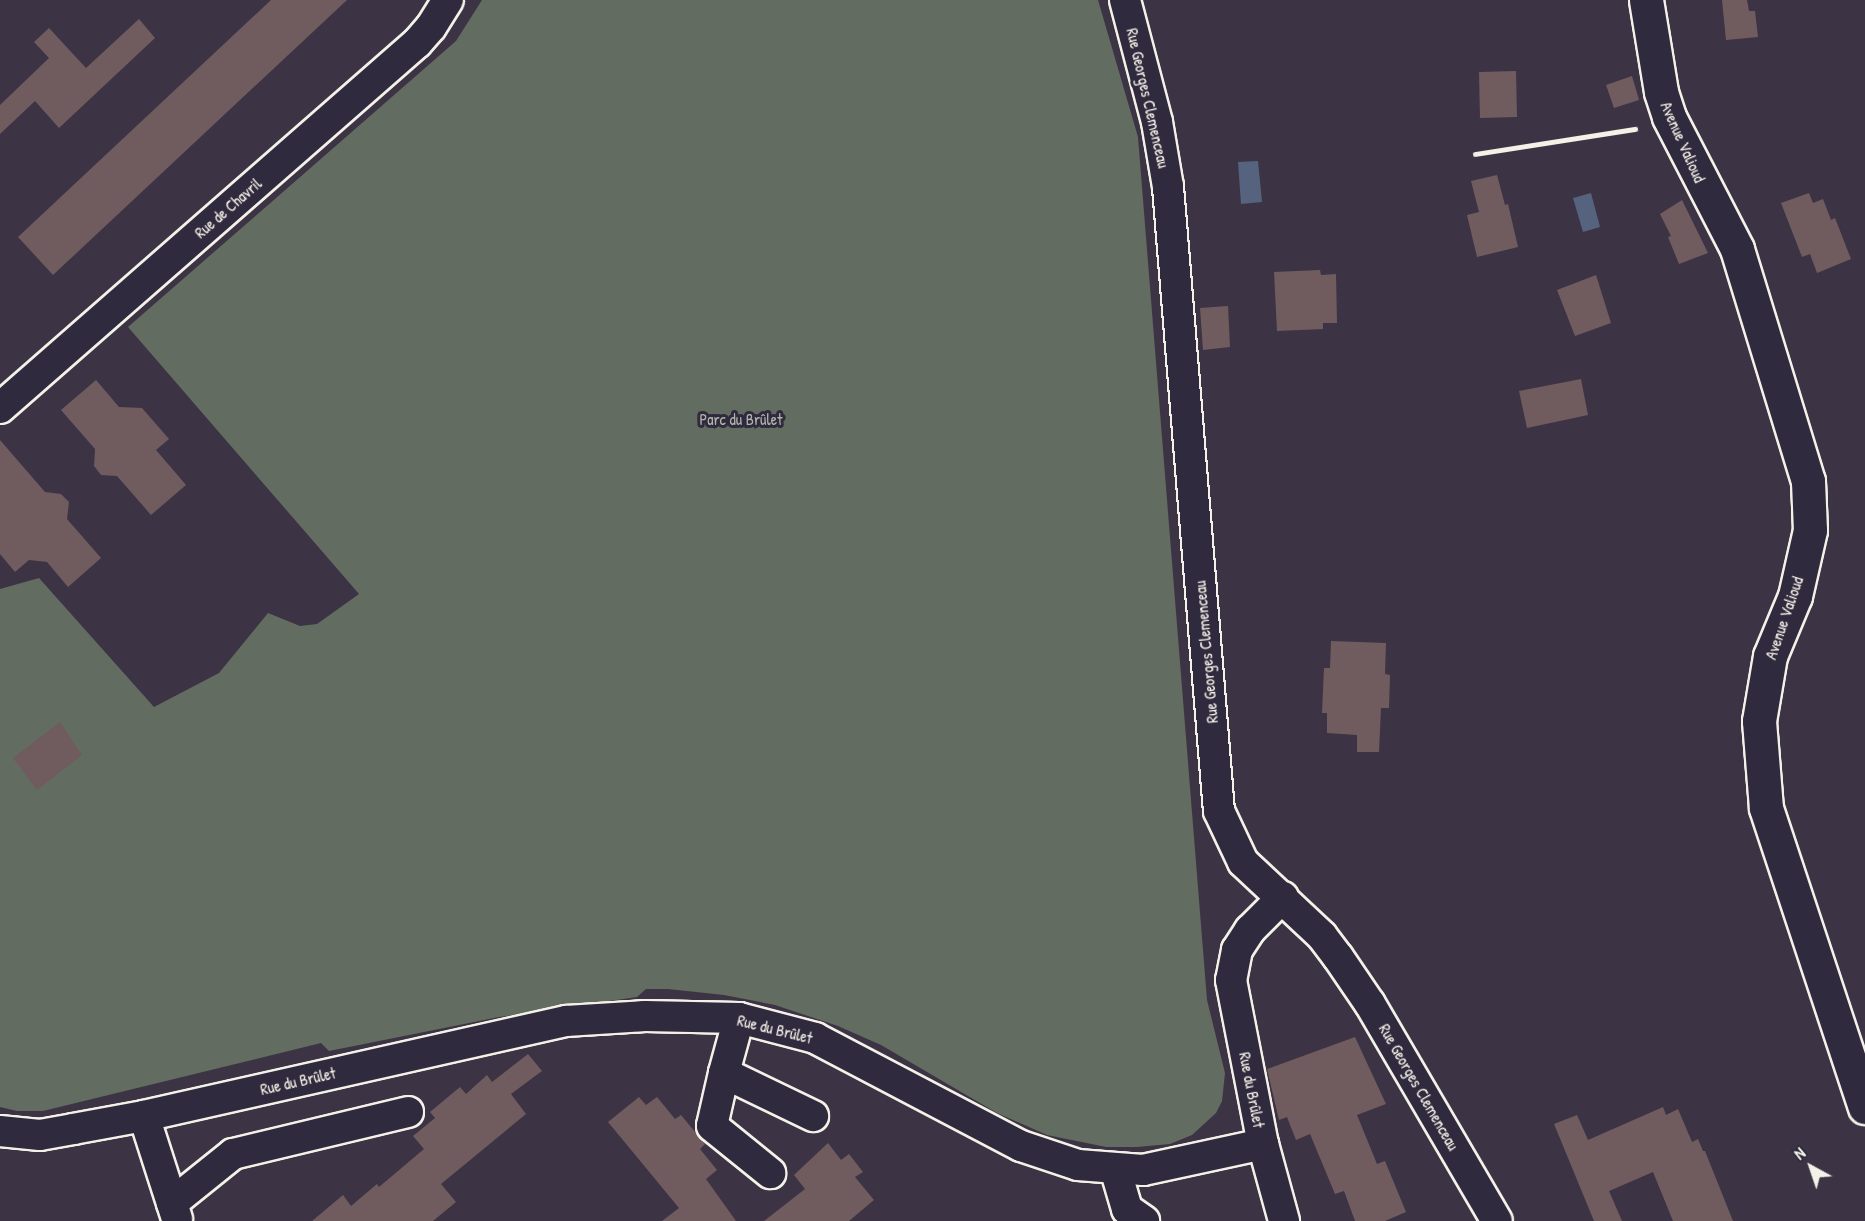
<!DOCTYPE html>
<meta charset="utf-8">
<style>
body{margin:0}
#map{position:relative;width:1865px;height:1221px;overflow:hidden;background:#3c3444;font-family:"Patrick Hand",sans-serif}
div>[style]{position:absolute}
.green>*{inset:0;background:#636c60}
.water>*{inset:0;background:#55637e}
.building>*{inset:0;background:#705c5e}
.roads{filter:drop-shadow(2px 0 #f4f1e8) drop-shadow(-2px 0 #f4f1e8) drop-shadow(0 2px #f4f1e8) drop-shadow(0 -2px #f4f1e8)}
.minor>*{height:30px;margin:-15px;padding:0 15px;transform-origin:15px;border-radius:15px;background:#2f2a3d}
.secondary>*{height:33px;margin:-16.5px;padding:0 16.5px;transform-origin:16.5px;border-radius:16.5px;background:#2f2a3d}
.rail>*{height:4.5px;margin:-2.25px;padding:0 2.25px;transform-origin:2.25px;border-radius:2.25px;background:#f4f1e8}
span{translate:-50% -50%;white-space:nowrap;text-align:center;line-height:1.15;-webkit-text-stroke:6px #2f2a3d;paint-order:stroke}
.street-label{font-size:16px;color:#f4f1e8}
.park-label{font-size:16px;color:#b3b5ab}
.north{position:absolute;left:1781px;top:1137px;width:60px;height:60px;-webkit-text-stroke:4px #2f2a3d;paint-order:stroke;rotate:320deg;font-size:16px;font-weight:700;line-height:24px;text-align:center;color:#f4f1e8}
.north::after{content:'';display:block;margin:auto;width:21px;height:27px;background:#f4f1e8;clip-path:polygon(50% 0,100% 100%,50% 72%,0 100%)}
</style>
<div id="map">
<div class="green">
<div style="clip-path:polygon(482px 0,1098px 0,1138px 137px,1207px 1000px,1225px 1073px,1222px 1101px,1216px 1113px,1192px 1135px,1170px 1144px,1137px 1147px,1106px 1147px,1047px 1135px,997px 1113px,881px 1045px,838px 1026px,775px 1005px,724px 995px,668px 989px,646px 989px,637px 997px,499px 1017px,329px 1051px,321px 1043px,43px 1111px,17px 1111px,0 1107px,0 589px,39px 578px,154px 707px,219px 673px,268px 613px,300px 626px,317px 624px,359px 594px,128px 327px,456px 41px)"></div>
</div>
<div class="water">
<div style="clip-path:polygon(1258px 161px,1262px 202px,1241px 204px,1238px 162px)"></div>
<div style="clip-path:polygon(1591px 193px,1600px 227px,1583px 232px,1573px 198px)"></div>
</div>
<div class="building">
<div style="clip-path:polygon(271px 0,347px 0,53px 275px,18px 237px)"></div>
<div style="clip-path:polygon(1722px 0,1747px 0,1749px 11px,1755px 11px,1758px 37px,1726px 40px)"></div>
<div style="clip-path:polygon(139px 19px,155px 38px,59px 128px,35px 101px,0 134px,0 105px,49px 58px,34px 42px,49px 28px,86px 68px)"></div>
<div style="clip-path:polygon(1516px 71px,1517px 117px,1480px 118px,1479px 72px)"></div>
<div style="clip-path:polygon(1632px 76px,1639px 100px,1614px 108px,1606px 85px)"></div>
<div style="clip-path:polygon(1497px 175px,1505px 205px,1508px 204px,1518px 247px,1477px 257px,1467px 215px,1479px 212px,1471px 181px)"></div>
<div style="clip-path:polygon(1809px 193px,1813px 203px,1823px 199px,1831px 220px,1835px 218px,1851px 259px,1817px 273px,1810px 254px,1802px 257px,1781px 203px)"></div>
<div style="clip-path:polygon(1682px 200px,1708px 253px,1679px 264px,1668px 237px,1671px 236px,1660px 214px)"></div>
<div style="clip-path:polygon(1320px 270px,1321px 275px,1336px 274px,1337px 323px,1323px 323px,1323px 329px,1277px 331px,1274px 272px)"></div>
<div style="clip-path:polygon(1596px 275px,1611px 323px,1575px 336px,1557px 290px)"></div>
<div style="clip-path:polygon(1228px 306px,1230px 347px,1203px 350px,1200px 308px)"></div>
<div style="clip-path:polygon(1581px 379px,1588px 415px,1527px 428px,1519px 391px)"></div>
<div style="clip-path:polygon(96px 380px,119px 407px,142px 408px,169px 439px,156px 450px,186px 485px,151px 515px,117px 476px,101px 475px,94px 466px,95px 449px,61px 410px)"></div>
<div style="clip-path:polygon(0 440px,45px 492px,61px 494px,69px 502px,67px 519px,101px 558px,68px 587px,47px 562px,29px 560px,15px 572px,0 554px)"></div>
<div style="clip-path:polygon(1331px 641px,1386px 643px,1385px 674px,1390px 675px,1389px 708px,1381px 708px,1379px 752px,1357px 752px,1357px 735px,1327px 733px,1327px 713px,1322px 713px,1324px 668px,1330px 668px)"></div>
<div style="clip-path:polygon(60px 722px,82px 755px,37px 790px,13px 758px)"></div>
<div style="clip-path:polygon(1355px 1037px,1386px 1104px,1357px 1115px,1377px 1164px,1385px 1161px,1406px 1212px,1385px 1221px,1355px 1221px,1344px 1191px,1335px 1194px,1310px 1134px,1296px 1140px,1287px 1117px,1279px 1120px,1267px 1069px)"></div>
<div style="clip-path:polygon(528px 1054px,542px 1071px,511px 1094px,526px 1114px,441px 1184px,456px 1202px,433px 1221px,312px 1221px,343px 1195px,351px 1206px,377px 1184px,379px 1187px,424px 1149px,413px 1136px,435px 1118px,430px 1112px,460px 1087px,466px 1094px,487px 1075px,492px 1082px)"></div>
<div style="clip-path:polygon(639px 1097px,646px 1105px,657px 1097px,675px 1119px,681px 1115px,705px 1144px,700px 1149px,717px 1170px,706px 1179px,736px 1221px,662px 1221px,679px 1208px,608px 1122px)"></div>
<div style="clip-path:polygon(1663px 1107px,1666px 1115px,1678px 1109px,1692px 1142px,1698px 1139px,1703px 1151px,1705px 1151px,1733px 1221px,1673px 1221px,1653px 1172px,1609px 1191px,1622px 1221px,1594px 1221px,1554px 1124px,1577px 1115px,1588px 1140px)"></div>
<div style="clip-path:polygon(828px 1143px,841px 1160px,849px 1154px,863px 1172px,855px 1177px,874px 1200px,849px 1221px,764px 1221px,805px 1189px,794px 1175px)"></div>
</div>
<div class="roads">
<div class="minor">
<div style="left:1125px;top:0;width:126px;rotate:75.3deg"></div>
<div style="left:1157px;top:122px;width:66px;rotate:80.4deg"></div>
<div style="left:1168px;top:187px;width:626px;rotate:85.33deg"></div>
<div style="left:1219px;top:811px;width:56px;rotate:64.8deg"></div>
<div style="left:1243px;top:862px;width:108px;rotate:43.1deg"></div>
<div style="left:1322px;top:936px;width:26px;rotate:53deg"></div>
<div style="left:1338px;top:957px;width:57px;rotate:55.8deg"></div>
<div style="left:1370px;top:1004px;width:251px;rotate:59.7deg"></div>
<div style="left:0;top:408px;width:554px;rotate:-41.2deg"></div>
<div style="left:417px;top:43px;width:21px;rotate:-49deg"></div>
<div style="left:431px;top:27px;width:32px;rotate:-58deg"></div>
<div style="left:1283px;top:897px;width:47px;rotate:135deg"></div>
<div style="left:1250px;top:930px;width:24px;rotate:123deg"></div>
<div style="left:1237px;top:950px;width:31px;rotate:101deg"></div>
<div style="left:1231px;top:980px;width:167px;rotate:79deg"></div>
<div style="left:1263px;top:1144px;width:80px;rotate:74.7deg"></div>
<div style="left:739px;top:1018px;width:57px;rotate:105.3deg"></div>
<div style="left:724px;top:1073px;width:99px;rotate:25.8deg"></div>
<div style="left:724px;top:1073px;width:54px;rotate:102.8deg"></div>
<div style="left:712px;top:1126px;width:75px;rotate:39deg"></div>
<div style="left:144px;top:1116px;width:108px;rotate:72.2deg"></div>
<div style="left:0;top:1131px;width:40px;rotate:5.7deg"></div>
<div style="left:40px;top:1135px;width:34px;rotate:-10deg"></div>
<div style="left:73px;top:1129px;width:72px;rotate:-10.4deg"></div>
<div style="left:144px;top:1116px;width:433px;rotate:-12.7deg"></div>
<div style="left:566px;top:1021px;width:79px;rotate:-3.6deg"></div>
<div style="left:645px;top:1016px;width:94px;rotate:1.2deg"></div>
<div style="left:739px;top:1018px;width:79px;rotate:14.7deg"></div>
<div style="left:815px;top:1038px;width:233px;rotate:27.7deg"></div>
<div style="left:1021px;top:1146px;width:60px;rotate:18.4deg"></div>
<div style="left:1078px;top:1165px;width:65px;rotate:4.4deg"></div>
<div style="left:1143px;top:1170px;width:123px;rotate:-12.2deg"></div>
<div style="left:1115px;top:1168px;width:43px;rotate:73.7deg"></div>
<div style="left:1127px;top:1209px;width:21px;rotate:35deg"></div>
<div style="left:172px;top:1203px;width:78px;rotate:-38.8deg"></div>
<div style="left:233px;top:1154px;width:180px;rotate:-13.5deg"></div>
</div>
<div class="secondary">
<div style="left:1646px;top:0;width:93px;rotate:80.7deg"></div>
<div style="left:1661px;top:92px;width:26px;rotate:72deg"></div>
<div style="left:1669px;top:117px;width:148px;rotate:62.7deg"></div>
<div style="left:1737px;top:249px;width:243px;rotate:73deg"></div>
<div style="left:1808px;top:481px;width:49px;rotate:87.7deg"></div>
<div style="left:1810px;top:530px;width:68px;rotate:102.8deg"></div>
<div style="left:1795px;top:596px;width:65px;rotate:112.6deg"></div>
<div style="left:1770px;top:656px;width:66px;rotate:99.6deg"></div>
<div style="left:1759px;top:721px;width:87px;rotate:85.4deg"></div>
<div style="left:1766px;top:808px;width:315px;rotate:71.7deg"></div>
</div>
</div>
<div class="rail">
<div style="left:1475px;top:154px;width:162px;rotate:-8.9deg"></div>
</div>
<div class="street-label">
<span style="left:1148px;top:98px;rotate:77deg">Rue Georges Clemenceau</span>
<span style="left:1683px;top:142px;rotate:66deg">Avenue Valioud</span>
<span style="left:228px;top:208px;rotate:-41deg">Rue de Chavril</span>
<span style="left:1784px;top:618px;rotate:-71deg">Avenue Valioud</span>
<span style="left:1206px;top:652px;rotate:-95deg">Rue Georges Clemenceau</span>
<span style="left:775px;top:1029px;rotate:14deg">Rue du Brûlet</span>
<span style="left:298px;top:1081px;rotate:-13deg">Rue du Brûlet</span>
<span style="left:1419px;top:1087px;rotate:60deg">Rue Georges Clemenceau</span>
<span style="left:1252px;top:1090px;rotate:79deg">Rue du Brûlet</span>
</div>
<div class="park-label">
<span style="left:741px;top:419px">Parc du Brûlet</span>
</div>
<div class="north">N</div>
</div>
